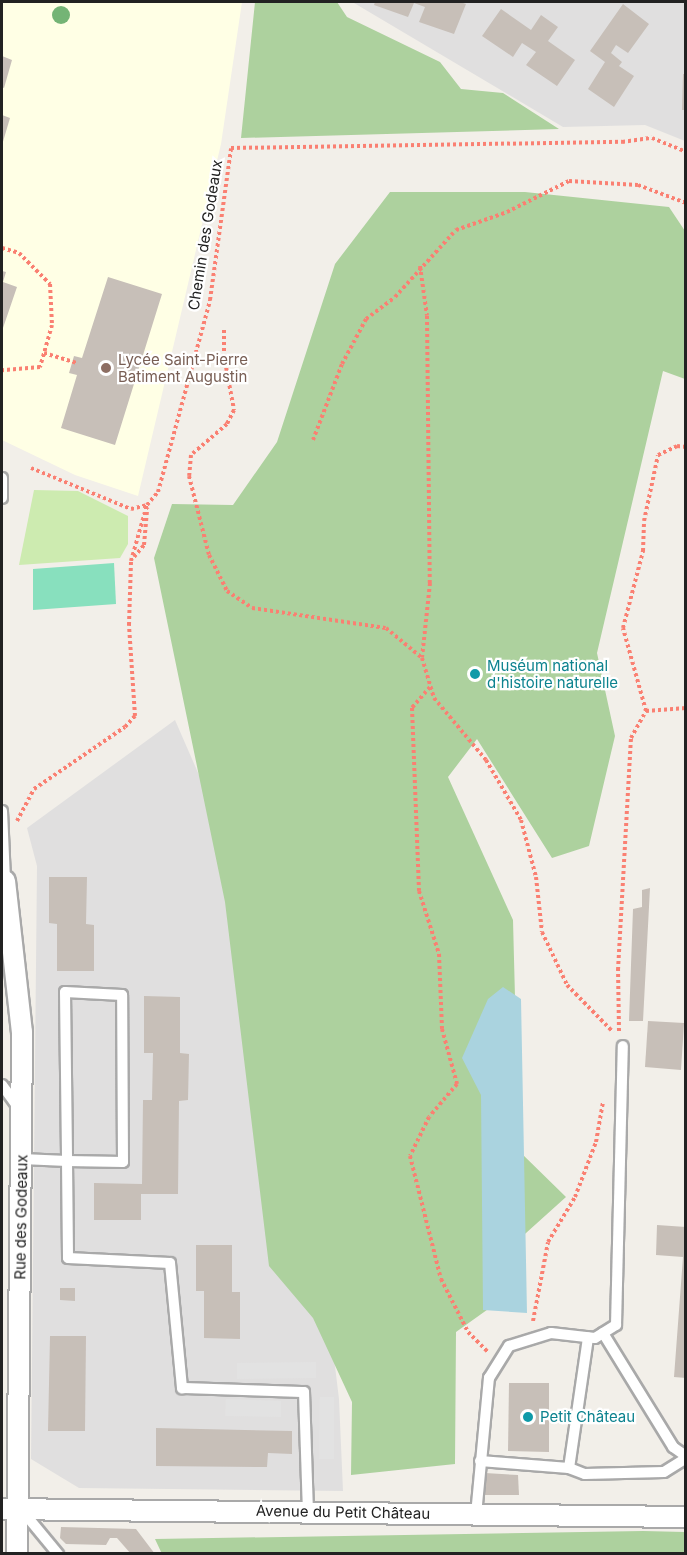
<!DOCTYPE html>
<meta charset="utf-8">
<style>
body{margin:0}
#map{position:relative;width:687px;height:1555px;overflow:hidden;background:#f2efe9;font-family:Inter,sans-serif}
div>[style]{position:absolute}
.residential>*{inset:0;background:#e0dfdf}
.education>*{inset:0;background:#ffffe5}
.grass>*{inset:0;background:#cdebb0}
.forest>*{inset:0;background:#add19e}
.pitch>*{inset:0;background:#88e0be}
.parking>*{inset:0;background:#e2e2e2}
.water>*{inset:0;background:#aad3df}
.building>*{inset:0;background:#c7bfb8}
.path>*{height:4px;margin-top:-2px;transform-origin:0;background:repeating-linear-gradient(90deg,#fa8072 0 3px,transparent 0 6px)}
.roads{filter:drop-shadow(2px 0 #a9a9a9) drop-shadow(-2px 0 #a9a9a9) drop-shadow(0 2px #a9a9a9) drop-shadow(0 -2px #a9a9a9)}
.lane>*{height:10px;margin:-5px;padding:0 5px;transform-origin:5px;border-radius:5px;background:#fff}
.street>*{height:20px;margin:-10px;padding:0 10px;transform-origin:10px;border-radius:10px;background:#fff}
.trees>*{width:18px;height:18px;margin:-9px;border-radius:50%;background:#74b475}
.dots>*{width:16px;height:16px;translate:-50% -50%;box-sizing:border-box;border:3px solid #fff;border-radius:50%}
span{translate:-50% -50%;white-space:nowrap;text-align:center;line-height:1.15;-webkit-text-stroke:4.5px #fff;paint-order:stroke}
.street-label{font-size:15px;color:#222}
.education-label{font-size:15px;color:#785e54}
.left{translate:0 -50%;text-align:left}
.culture-label{font-size:15px;color:#0d838f}
.frame{position:absolute;inset:0;border:3px solid #222;pointer-events:none}
</style>
<div id="map">
<div class="residential">
<div style="clip-path:polygon(685px 2px,685px 141px,645px 125px,563px 127px,354px 3px)"></div>
<div style="clip-path:polygon(175px 720px,243px 876px,327px 1300px,339px 1399px,343px 1491px,79px 1488px,31px 1459px,37px 866px,27px 828px)"></div>
</div>
<div class="education">
<div style="clip-path:polygon(2px 2px,242px 2px,221px 144px,138px 496px,75px 475px,2px 440px)"></div>
</div>
<div class="grass">
<div style="clip-path:polygon(34px 490px,78px 491px,128px 516px,128px 544px,120px 558px,19px 565px)"></div>
</div>
<div class="forest">
<div style="clip-path:polygon(255px 2px,337px 2px,347px 17px,440px 62px,461px 89px,503px 93px,559px 129px,241px 138px)"></div>
<div style="clip-path:polygon(390px 192px,525px 192px,669px 207px,685px 231px,685px 379px,663px 371px,597px 653px,615px 736px,589px 846px,552px 858px,477px 739px,448px 777px,513px 920px,519px 1151px,566px 1197px,516px 1242px,512px 1292px,456px 1332px,455px 1464px,351px 1475px,352px 1402px,313px 1318px,269px 1266px,225px 902px,154px 558px,172px 504px,233px 505px,277px 442px,335px 264px)"></div>
<div style="clip-path:polygon(643px 1531px,685px 1532px,685px 1553px,162px 1554px,155px 1539px)"></div>
</div>
<div class="pitch">
<div style="clip-path:polygon(114px 563px,116px 604px,33px 610px,33px 569px)"></div>
</div>
<div class="parking">
<div style="clip-path:polygon(316px 1362px,316px 1378px,237px 1379px,237px 1363px)"></div>
<div style="clip-path:polygon(320px 1397px,334px 1397px,334px 1459px,319px 1459px)"></div>
<div style="clip-path:polygon(226px 1399px,281px 1401px,281px 1417px,225px 1416px)"></div>
</div>
<div class="water">
<div style="clip-path:polygon(503px 987px,521px 999px,527px 1313px,483px 1310px,481px 1095px,462px 1058px,488px 999px)"></div>
</div>
<div class="building">
<div style="clip-path:polygon(375px 2px,460px 2px,466px 4px,454px 34px,419px 22px,425px 7px,414px 3px,408px 17px,374px 5px)"></div>
<div style="clip-path:polygon(623px 4px,649px 24px,628px 53px,616px 45px,611px 53px,622px 62px,619px 66px,634px 76px,614px 107px,588px 89px,605px 62px,590px 51px)"></div>
<div style="clip-path:polygon(501px 9px,531px 30px,541px 15px,558px 27px,548px 41px,575px 60px,557px 86px,526px 65px,536px 52px,522px 43px,513px 57px,482px 36px)"></div>
<div style="clip-path:polygon(2px 56px,12px 60px,4px 88px,2px 87px)"></div>
<div style="clip-path:polygon(683px 74px,686px 74px,686px 110px,682px 110px)"></div>
<div style="clip-path:polygon(2px 115px,10px 118px,2px 145px)"></div>
<div style="clip-path:polygon(2px 271px,6px 272px,3px 282px,17px 287px,3px 328px)"></div>
<div style="clip-path:polygon(108px 277px,162px 294px,115px 445px,61px 428px,77px 375px,69px 373px,74px 356px,82px 358px)"></div>
<div style="clip-path:polygon(49px 877px,87px 877px,86px 924px,94px 925px,94px 971px,57px 971px,57px 924px,49px 923px)"></div>
<div style="clip-path:polygon(650px 888px,643px 1021px,629px 1021px,633px 909px,642px 907px,642px 890px)"></div>
<div style="clip-path:polygon(144px 996px,180px 997px,180px 1053px,189px 1054px,188px 1100px,179px 1101px,178px 1194px,141px 1194px,141px 1220px,94px 1220px,94px 1183px,142px 1184px,143px 1100px,152px 1100px,153px 1053px,144px 1053px)"></div>
<div style="clip-path:polygon(648px 1021px,684px 1023px,681px 1070px,645px 1067px)"></div>
<div style="clip-path:polygon(657px 1225px,686px 1227px,686px 1378px,674px 1377px,683px 1257px,656px 1255px)"></div>
<div style="clip-path:polygon(196px 1245px,232px 1245px,232px 1292px,240px 1292px,240px 1339px,204px 1338px,204px 1291px,196px 1291px)"></div>
<div style="clip-path:polygon(60px 1288px,75px 1288px,75px 1301px,60px 1300px)"></div>
<div style="clip-path:polygon(50px 1336px,86px 1336px,85px 1431px,48px 1431px)"></div>
<div style="clip-path:polygon(509px 1383px,549px 1383px,549px 1452px,508px 1451px)"></div>
<div style="clip-path:polygon(156px 1428px,292px 1431px,292px 1454px,268px 1453px,267px 1467px,156px 1466px)"></div>
<div style="clip-path:polygon(485px 1473px,518px 1475px,519px 1495px,485px 1495px)"></div>
<div style="clip-path:polygon(61px 1527px,136px 1529px,155px 1554px,131px 1554px,117px 1538px,110px 1538px,106px 1545px,66px 1544px,60px 1538px)"></div>
</div>
<div class="path">
<div style="left:2px;top:248px;width:18px;rotate:16deg"></div>
<div style="left:19px;top:253px;width:44px;rotate:45deg"></div>
<div style="left:50px;top:284px;width:41px;rotate:87.2deg"></div>
<div style="left:52px;top:325px;width:44px;rotate:105.9deg"></div>
<div style="left:40px;top:367px;width:38px;rotate:175deg"></div>
<div style="left:420px;top:266px;width:50px;rotate:82deg"></div>
<div style="left:427px;top:316px;width:267px;rotate:89.4deg"></div>
<div style="left:430px;top:583px;width:75px;rotate:96.1deg"></div>
<div style="left:422px;top:658px;width:42px;rotate:73.3deg"></div>
<div style="left:434px;top:698px;width:81px;rotate:50deg"></div>
<div style="left:486px;top:760px;width:69px;rotate:59.7deg"></div>
<div style="left:521px;top:820px;width:59px;rotate:75.3deg"></div>
<div style="left:536px;top:877px;width:55px;rotate:83.8deg"></div>
<div style="left:542px;top:932px;width:59px;rotate:64.7deg"></div>
<div style="left:567px;top:985px;width:66px;rotate:45.6deg"></div>
<div style="left:224px;top:330px;width:26px;rotate:90deg"></div>
<div style="left:224px;top:356px;width:55px;rotate:79.5deg"></div>
<div style="left:234px;top:410px;width:16px;rotate:117deg"></div>
<div style="left:227px;top:424px;width:48px;rotate:139.3deg"></div>
<div style="left:191px;top:455px;width:21px;rotate:95deg"></div>
<div style="left:189px;top:476px;width:81px;rotate:75.8deg"></div>
<div style="left:209px;top:555px;width:40px;rotate:63.4deg"></div>
<div style="left:227px;top:591px;width:30px;rotate:34deg"></div>
<div style="left:252px;top:608px;width:135px;rotate:8.5deg"></div>
<div style="left:386px;top:628px;width:47px;rotate:39.8deg"></div>
<div style="left:44px;top:353px;width:34px;rotate:17deg"></div>
<div style="left:313px;top:440px;width:81px;rotate:-69.1deg"></div>
<div style="left:342px;top:364px;width:51px;rotate:-61.9deg"></div>
<div style="left:366px;top:319px;width:36px;rotate:-37deg"></div>
<div style="left:395px;top:297px;width:91px;rotate:-47.7deg"></div>
<div style="left:456px;top:230px;width:54px;rotate:-19.4deg"></div>
<div style="left:507px;top:212px;width:69px;rotate:-26.6deg"></div>
<div style="left:569px;top:181px;width:69px;rotate:3.3deg"></div>
<div style="left:638px;top:185px;width:51px;rotate:20.6deg"></div>
<div style="left:31px;top:468px;width:108px;rotate:22.3deg"></div>
<div style="left:131px;top:509px;width:16px;rotate:-14deg"></div>
<div style="left:147px;top:505px;width:17px;rotate:-50deg"></div>
<div style="left:158px;top:492px;width:199px;rotate:-74.8deg"></div>
<div style="left:210px;top:300px;width:153px;rotate:-82.1deg"></div>
<div style="left:231px;top:148px;width:391px;rotate:-0.9deg"></div>
<div style="left:622px;top:142px;width:30px;rotate:-8deg"></div>
<div style="left:652px;top:138px;width:37px;rotate:22deg"></div>
<div style="left:134px;top:557px;width:16px;rotate:-50deg"></div>
<div style="left:144px;top:545px;width:37px;rotate:-85deg"></div>
<div style="left:430px;top:687px;width:28px;rotate:131deg"></div>
<div style="left:412px;top:708px;width:183px;rotate:87.8deg"></div>
<div style="left:419px;top:891px;width:66px;rotate:72.4deg"></div>
<div style="left:439px;top:954px;width:75px;rotate:87.7deg"></div>
<div style="left:442px;top:1029px;width:57px;rotate:74.7deg"></div>
<div style="left:457px;top:1084px;width:43px;rotate:130.3deg"></div>
<div style="left:429px;top:1117px;width:43px;rotate:116deg"></div>
<div style="left:410px;top:1156px;width:127px;rotate:75.9deg"></div>
<div style="left:441px;top:1279px;width:59px;rotate:63deg"></div>
<div style="left:468px;top:1332px;width:28px;rotate:45deg"></div>
<div style="left:646px;top:711px;width:86px;rotate:-105.5deg"></div>
<div style="left:623px;top:628px;width:80px;rotate:-75.4deg"></div>
<div style="left:643px;top:551px;width:30px;rotate:-88deg"></div>
<div style="left:644px;top:521px;width:67px;rotate:-78deg"></div>
<div style="left:658px;top:455px;width:21px;rotate:-25deg"></div>
<div style="left:677px;top:446px;width:9px;rotate:6deg"></div>
<div style="left:17px;top:821px;width:36px;rotate:-62deg"></div>
<div style="left:34px;top:789px;width:110px;rotate:-34.3deg"></div>
<div style="left:125px;top:727px;width:15px;rotate:-48deg"></div>
<div style="left:135px;top:716px;width:91px;rotate:-93.8deg"></div>
<div style="left:129px;top:625px;width:64px;rotate:-88.2deg"></div>
<div style="left:131px;top:561px;width:58px;rotate:-74.1deg"></div>
<div style="left:619px;top:1031px;width:61px;rotate:-90.9deg"></div>
<div style="left:618px;top:970px;width:232px;rotate:-86.8deg"></div>
<div style="left:631px;top:738px;width:31px;rotate:-61deg"></div>
<div style="left:646px;top:711px;width:40px;rotate:-4.3deg"></div>
<div style="left:533px;top:1321px;width:80px;rotate:-79.2deg"></div>
<div style="left:548px;top:1242px;width:52px;rotate:-59deg"></div>
<div style="left:575px;top:1197px;width:59px;rotate:-69.1deg"></div>
<div style="left:596px;top:1142px;width:41px;rotate:-80.1deg"></div>
</div>
<div class="roads">
<div class="lane">
<div style="left:2px;top:478px;width:20px;rotate:90deg"></div>
<div style="left:2px;top:811px;width:70px;rotate:87.5deg"></div>
<div style="left:2px;top:1085px;width:29px;rotate:54deg"></div>
<div style="left:22px;top:1159px;width:45px;rotate:2.5deg"></div>
<div style="left:67px;top:1161px;width:56px;rotate:1deg"></div>
<div style="left:123px;top:1162px;width:167px;rotate:-90.3deg"></div>
<div style="left:122px;top:995px;width:57px;rotate:-177deg"></div>
<div style="left:65px;top:992px;width:169px;rotate:89.3deg"></div>
<div style="left:67px;top:1161px;width:97px;rotate:89.4deg"></div>
<div style="left:68px;top:1258px;width:102px;rotate:2.8deg"></div>
<div style="left:170px;top:1263px;width:126px;rotate:84.5deg"></div>
<div style="left:182px;top:1388px;width:122px;rotate:1.9deg"></div>
<div style="left:304px;top:1392px;width:120px;rotate:88.1deg"></div>
<div style="left:603px;top:1333px;width:134px;rotate:58.4deg"></div>
<div style="left:673px;top:1447px;width:16px;rotate:35deg"></div>
<div style="left:480px;top:1461px;width:89px;rotate:4.5deg"></div>
<div style="left:569px;top:1468px;width:17px;rotate:21deg"></div>
<div style="left:585px;top:1474px;width:79px;rotate:-1.5deg"></div>
<div style="left:664px;top:1472px;width:26px;rotate:-32deg"></div>
<div style="left:569px;top:1468px;width:132px;rotate:-81.7deg"></div>
<div style="left:20px;top:1508px;width:60px;rotate:50.4deg"></div>
<div style="left:476px;top:1515px;width:138px;rotate:-84.6deg"></div>
<div style="left:489px;top:1378px;width:38px;rotate:-58deg"></div>
<div style="left:509px;top:1346px;width:44px;rotate:-17.2deg"></div>
<div style="left:551px;top:1333px;width:44px;rotate:6.5deg"></div>
<div style="left:595px;top:1338px;width:25px;rotate:-32deg"></div>
<div style="left:616px;top:1325px;width:279px;rotate:-88.6deg"></div>
</div>
<div class="street">
<div style="left:5px;top:881px;width:152px;rotate:83.6deg"></div>
<div style="left:22px;top:1032px;width:522px;rotate:90.55deg"></div>
<div style="left:2px;top:1509px;width:684px;rotate:0.67deg"></div>
</div>
</div>
<div class="trees">
<div style="left:61px;top:15px"></div>
</div>
<div class="dots">
<div style="left:106px;top:368px;background:#8d6e63"></div>
<div style="left:475px;top:674px;background:#0f9aa8"></div>
<div style="left:528px;top:1417px;background:#0f9aa8"></div>
</div>
<div class="street-label">
<span style="left:205px;top:235px;rotate:-81deg">Chemin des Godeaux</span>
<span style="left:21px;top:1217px;rotate:-89deg">Rue des Godeaux</span>
<span style="left:343px;top:1512px;rotate:1deg">Avenue du Petit Château</span>
</div>
<div class="education-label">
<span class="left" style="left:118px;top:368px">Lycée Saint-Pierre<br>Batiment Augustin</span>
</div>
<div class="culture-label">
<span class="left" style="left:487px;top:674px">Muséum national<br>d'histoire naturelle</span>
<span class="left" style="left:540px;top:1417px">Petit Château</span>
</div>
<div class="frame"></div>
</div>
